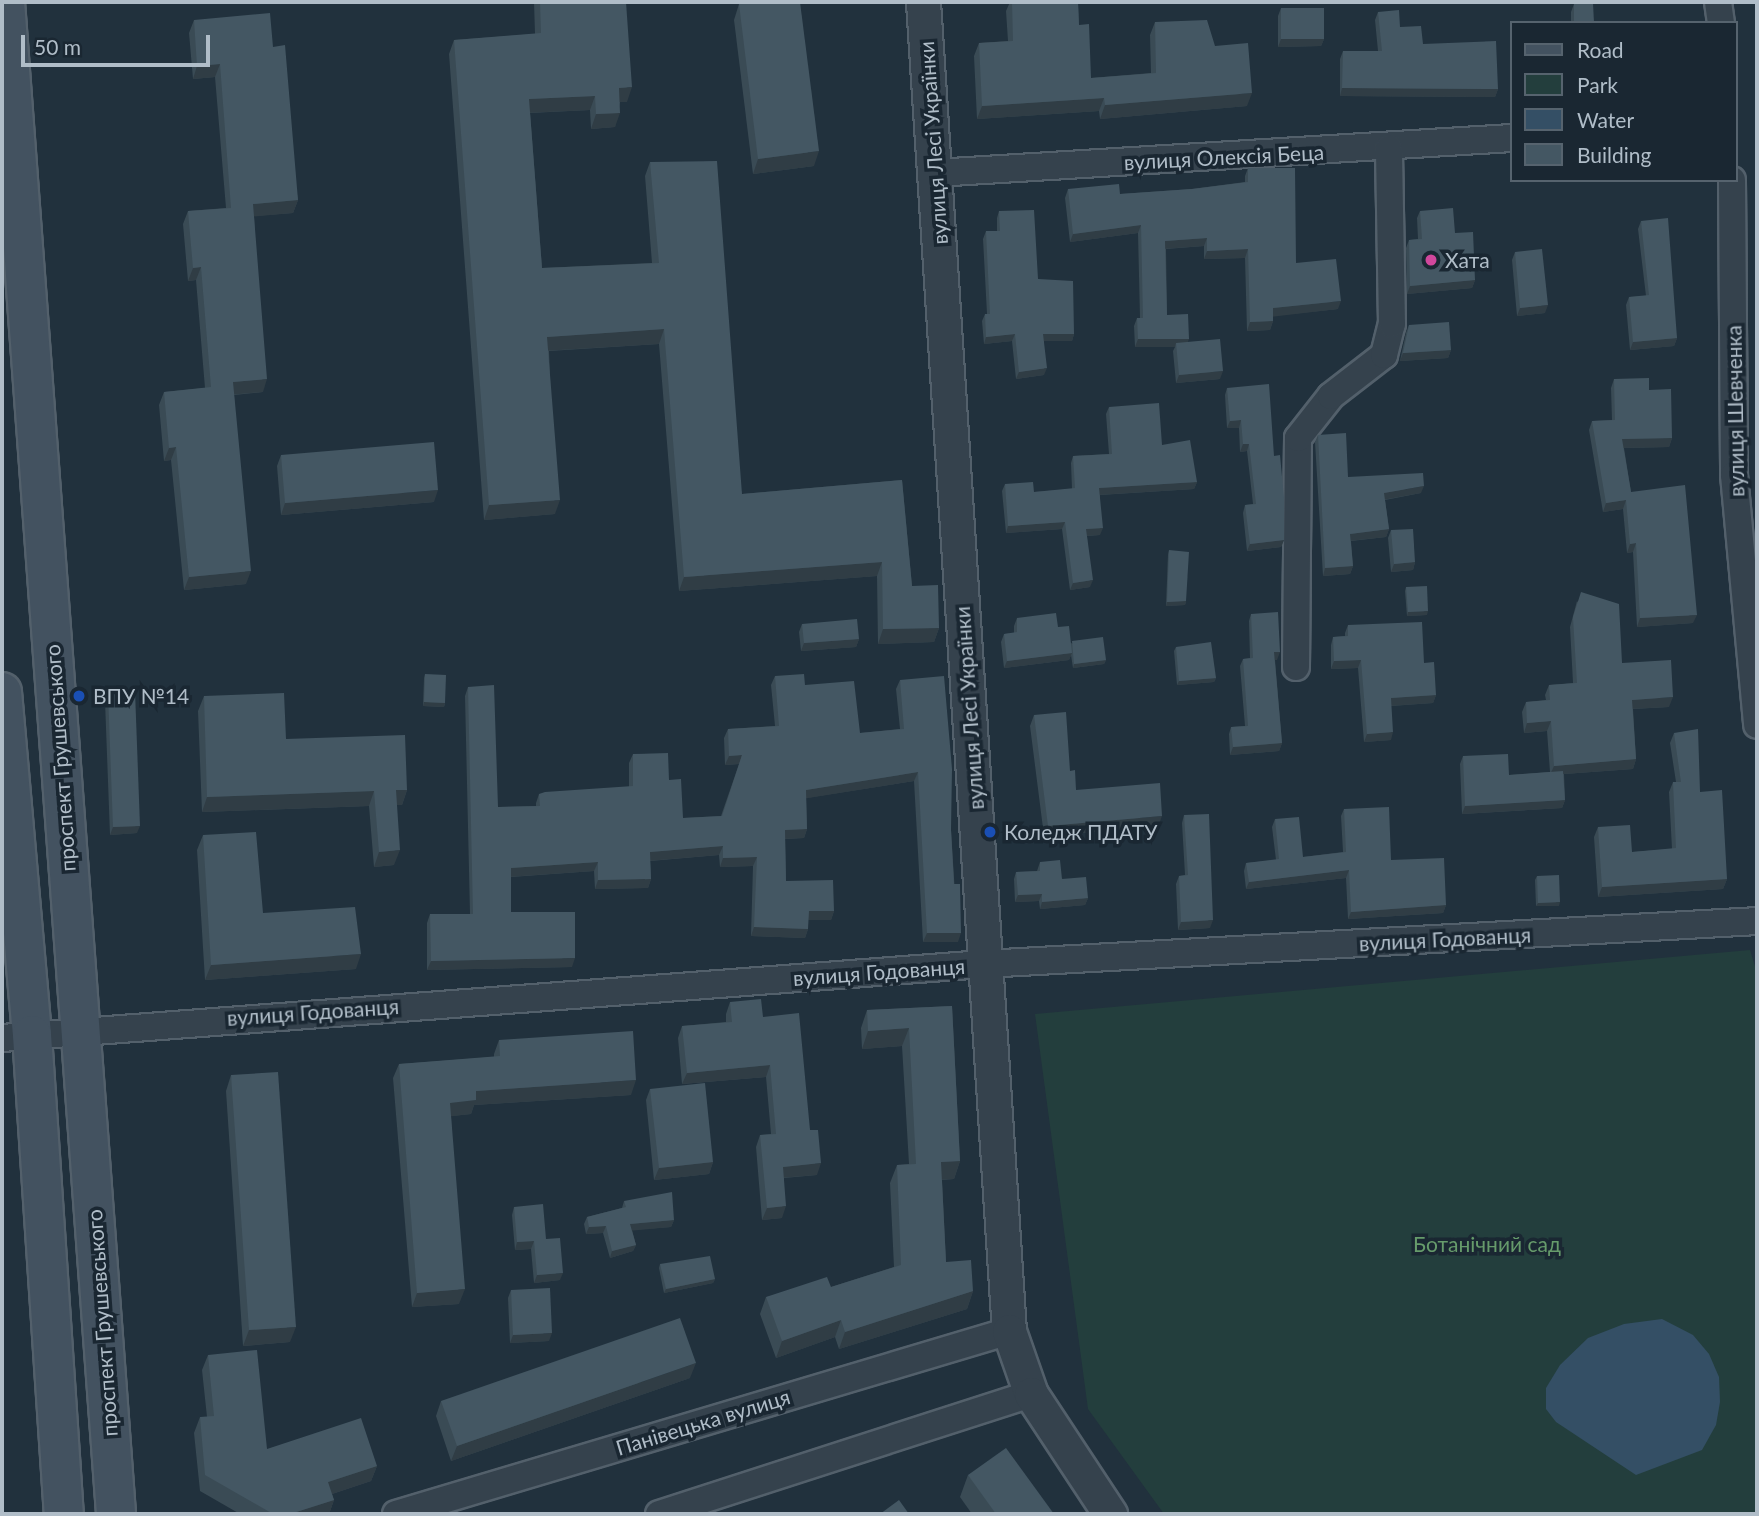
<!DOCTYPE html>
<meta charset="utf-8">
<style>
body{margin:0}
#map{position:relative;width:1759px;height:1516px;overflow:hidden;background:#21313d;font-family:Lato,sans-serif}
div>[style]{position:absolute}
.green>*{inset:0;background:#233e3d}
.water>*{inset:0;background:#344f65}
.roads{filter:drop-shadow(2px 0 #53606b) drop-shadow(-2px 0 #53606b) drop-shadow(0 2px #53606b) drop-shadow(0 -2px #53606b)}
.minor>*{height:26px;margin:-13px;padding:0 13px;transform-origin:13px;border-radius:13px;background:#35424d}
.tertiary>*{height:33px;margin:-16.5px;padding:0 16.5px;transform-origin:16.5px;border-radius:16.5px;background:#35424d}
.secondary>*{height:38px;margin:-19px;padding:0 19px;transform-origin:19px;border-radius:19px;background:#435260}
.wall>*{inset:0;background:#3a4b55}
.shaded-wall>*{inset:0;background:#303d45}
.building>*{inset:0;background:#445763}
.dots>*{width:19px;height:19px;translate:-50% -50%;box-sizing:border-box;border:4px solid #1a2732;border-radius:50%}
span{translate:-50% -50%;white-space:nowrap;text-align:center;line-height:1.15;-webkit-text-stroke:7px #1a2732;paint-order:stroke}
.street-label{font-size:21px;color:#b0bdc8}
.poi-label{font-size:21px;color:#b0bdc8}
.left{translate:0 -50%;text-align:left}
.park-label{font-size:21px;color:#669b6b}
.frame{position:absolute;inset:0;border:4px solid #b0bdc8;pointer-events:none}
.legend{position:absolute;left:1510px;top:21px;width:228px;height:161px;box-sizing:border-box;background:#1a2732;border:2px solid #56636e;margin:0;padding:9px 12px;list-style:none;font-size:21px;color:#b0bdc8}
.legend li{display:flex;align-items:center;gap:14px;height:35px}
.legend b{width:35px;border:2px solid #56636e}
.scale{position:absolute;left:21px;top:35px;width:189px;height:32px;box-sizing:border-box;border:4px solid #b0bdc8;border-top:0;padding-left:9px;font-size:21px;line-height:24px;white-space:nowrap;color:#b0bdc8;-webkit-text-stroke:5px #1a2732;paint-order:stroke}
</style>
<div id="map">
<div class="green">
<div style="clip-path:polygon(1750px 950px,1757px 973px,1757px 1514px,1164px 1514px,1088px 1409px,1035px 1014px)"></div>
</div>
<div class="water">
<div style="clip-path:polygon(1662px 1319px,1693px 1335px,1709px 1354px,1719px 1377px,1720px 1402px,1716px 1425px,1702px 1450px,1636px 1475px,1556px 1422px,1546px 1409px,1546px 1388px,1560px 1365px,1588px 1338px,1624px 1324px)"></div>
</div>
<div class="roads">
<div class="minor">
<div style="left:1718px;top:2px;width:21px;rotate:82deg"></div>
<div style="left:935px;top:173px;width:578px;rotate:-3.47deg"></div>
<div style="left:1732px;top:180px;width:295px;rotate:89.6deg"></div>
<div style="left:1734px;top:475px;width:251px;rotate:84.7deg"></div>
<div style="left:1296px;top:667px;width:229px;rotate:-89.5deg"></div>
<div style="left:1298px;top:438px;width:53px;rotate:-51.8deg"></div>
<div style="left:1331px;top:396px;width:67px;rotate:-37.7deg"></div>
<div style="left:1384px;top:355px;width:32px;rotate:-76deg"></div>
<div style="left:1392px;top:324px;width:176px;rotate:-91deg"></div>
<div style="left:2px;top:1038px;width:985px;rotate:-4.31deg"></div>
<div style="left:984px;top:964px;width:774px;rotate:-3.18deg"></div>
<div style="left:396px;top:1514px;width:640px;rotate:-16.62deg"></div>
<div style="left:659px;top:1514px;width:391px;rotate:-17.9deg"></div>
</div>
<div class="tertiary">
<div style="left:923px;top:2px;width:1332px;rotate:86.3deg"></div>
<div style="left:1009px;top:1331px;width:67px;rotate:70.8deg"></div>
<div style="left:1031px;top:1394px;width:144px;rotate:56.6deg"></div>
</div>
<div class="secondary">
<div style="left:5px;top:2px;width:1516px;rotate:85.8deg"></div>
<div style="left:2px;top:692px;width:344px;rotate:85deg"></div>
<div style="left:32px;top:1035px;width:480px;rotate:86.2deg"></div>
</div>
</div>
<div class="wall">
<div style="clip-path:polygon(534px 2px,626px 2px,627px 102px,620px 102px,615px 127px,591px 129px,590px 110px,530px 113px,542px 268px,652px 263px,645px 176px,650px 162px,742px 494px,902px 480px,912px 586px,939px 628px,934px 642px,878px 644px,877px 576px,679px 591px,659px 344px,549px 351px,555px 514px,484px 520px,449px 54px,454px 40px,535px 34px)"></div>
<div style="clip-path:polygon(1010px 2px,1078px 2px,1079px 25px,1091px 78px,1151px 73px,1150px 35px,1155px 22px,1215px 46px,1247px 106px,1100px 119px,1099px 111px,977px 119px,974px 56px,979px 43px,1008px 41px,1006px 11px)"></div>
<div style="clip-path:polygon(739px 4px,814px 166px,753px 174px,734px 20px)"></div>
<div style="clip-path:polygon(1574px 4px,1594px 23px,1571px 23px,1571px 12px)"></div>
<div style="clip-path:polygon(1281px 8px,1324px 39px,1321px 46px,1278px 47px,1278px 16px)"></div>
<div style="clip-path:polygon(1378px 12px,1423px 44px,1498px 89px,1495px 97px,1340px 96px,1340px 59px,1343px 51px,1378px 51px,1375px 20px)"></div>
<div style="clip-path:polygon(194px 20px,273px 47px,298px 200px,293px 213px,254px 216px,263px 392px,234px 395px,246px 584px,184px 590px,171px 460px,164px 461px,159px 405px,164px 392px,205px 388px,196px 280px,188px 281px,183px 224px,188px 211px,226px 208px,215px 77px,193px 79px,189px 33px)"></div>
<div style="clip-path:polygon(1248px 168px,1296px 263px,1338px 309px,1273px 316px,1273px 321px,1270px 330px,1247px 331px,1245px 258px,1204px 259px,1204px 246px,1166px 249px,1167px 315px,1187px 342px,1220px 379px,1176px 383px,1173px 351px,1175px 347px,1135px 347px,1134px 326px,1137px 318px,1140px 318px,1138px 233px,1070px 242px,1065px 198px,1068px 189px,1120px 194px,1192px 189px,1245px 182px,1245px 176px)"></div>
<div style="clip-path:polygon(999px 211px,1038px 279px,1074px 334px,1072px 341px,1044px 341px,1044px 375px,1016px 379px,1012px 341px,984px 344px,982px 321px,985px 314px,987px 314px,983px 239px,986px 231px,997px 231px,997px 218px)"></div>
<div style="clip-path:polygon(1420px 211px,1455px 233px,1475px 280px,1472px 288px,1407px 294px,1406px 248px,1409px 240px,1418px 239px,1417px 218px)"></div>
<div style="clip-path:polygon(1641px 221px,1677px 338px,1674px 346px,1630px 350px,1626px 305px,1629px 297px,1646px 296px,1638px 229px)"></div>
<div style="clip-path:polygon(1515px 252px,1545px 313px,1517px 316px,1512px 260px)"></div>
<div style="clip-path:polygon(1409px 325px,1451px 350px,1448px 358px,1400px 361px,1406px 333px)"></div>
<div style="clip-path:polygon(1614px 379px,1649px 390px,1672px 438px,1669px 447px,1624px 448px,1631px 492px,1693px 623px,1637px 627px,1633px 552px,1627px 553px,1623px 509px,1603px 512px,1589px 430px,1592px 421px,1612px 420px,1611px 388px)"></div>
<div style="clip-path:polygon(1227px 388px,1274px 456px,1284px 540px,1281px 547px,1247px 551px,1243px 513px,1245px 505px,1253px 504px,1247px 451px,1240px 452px,1239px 428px,1227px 428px,1225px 395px)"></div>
<div style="clip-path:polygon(1109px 407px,1162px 445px,1197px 482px,1194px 489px,1100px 495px,1100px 535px,1087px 536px,1090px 587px,1070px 590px,1062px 529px,1006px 533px,1002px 491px,1005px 484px,1034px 492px,1072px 489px,1071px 463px,1073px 456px,1109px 454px,1106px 414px)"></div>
<div style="clip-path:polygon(1318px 435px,1348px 477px,1421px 493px,1385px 500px,1389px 529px,1386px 537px,1351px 541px,1353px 566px,1350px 574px,1323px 576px,1315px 442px)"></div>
<div style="clip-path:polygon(281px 455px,434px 502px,281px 515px,277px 466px)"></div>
<div style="clip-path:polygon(1391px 530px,1415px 562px,1413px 570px,1391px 572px,1388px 538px)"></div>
<div style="clip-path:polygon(1169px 550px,1186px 601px,1185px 605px,1166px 606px,1168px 554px)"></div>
<div style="clip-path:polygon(1406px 587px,1427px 615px,1407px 616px,1405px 591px)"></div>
<div style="clip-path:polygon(1577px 601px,1622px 663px,1669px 707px,1633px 709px,1636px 759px,1633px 769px,1564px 774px,1565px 800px,1562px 808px,1462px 814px,1460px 764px,1463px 756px,1509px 775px,1550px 772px,1547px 731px,1524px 733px,1522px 712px,1526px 702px,1546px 700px,1545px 695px,1549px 685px,1573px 683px,1570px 627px)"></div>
<div style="clip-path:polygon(1251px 614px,1277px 660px,1275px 660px,1282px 743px,1279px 751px,1230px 755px,1229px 734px,1231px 727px,1245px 726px,1240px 666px,1243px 659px,1250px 658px,1249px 621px)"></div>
<div style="clip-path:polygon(1017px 618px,1058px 627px,1071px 643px,1106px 660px,1104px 664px,1073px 668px,1071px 655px,1069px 660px,1004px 668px,1001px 642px,1004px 634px,1014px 633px,1014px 626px)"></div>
<div style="clip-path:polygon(802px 624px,859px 639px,856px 647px,801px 651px,799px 632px)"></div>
<div style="clip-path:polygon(1348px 625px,1424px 663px,1436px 695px,1433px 703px,1391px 706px,1391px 740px,1364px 742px,1358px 668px,1331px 669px,1331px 645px,1333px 637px,1345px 636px,1345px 633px)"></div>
<div style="clip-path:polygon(1176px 647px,1216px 678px,1214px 682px,1177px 685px,1174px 651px)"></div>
<div style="clip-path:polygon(425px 674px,445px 703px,444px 707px,423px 706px,424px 678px)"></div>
<div style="clip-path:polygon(775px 676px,805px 685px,860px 733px,900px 729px,896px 689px,900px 680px,951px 830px,958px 942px,923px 942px,914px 781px,806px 798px,807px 829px,804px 838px,785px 839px,786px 881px,834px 911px,831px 920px,808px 920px,808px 929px,805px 938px,751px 936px,753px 866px,720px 867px,719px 855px,650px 861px,651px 879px,648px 888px,595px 889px,594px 871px,511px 877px,511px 912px,572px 967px,427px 970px,427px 923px,430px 914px,470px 914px,465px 696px,468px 687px,498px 807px,536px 806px,536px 803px,539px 794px,629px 787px,629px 763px,633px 754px,669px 780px,683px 818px,721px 816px,739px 764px,725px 765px,724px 738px,728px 729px,775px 726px,771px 685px)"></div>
<div style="clip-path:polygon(108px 693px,137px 833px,110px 835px,105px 701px)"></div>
<div style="clip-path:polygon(204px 696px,286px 739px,407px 790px,402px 805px,397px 805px,394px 865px,374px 867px,369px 806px,202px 812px,198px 711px)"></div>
<div style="clip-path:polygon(1034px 715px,1070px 771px,1076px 790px,1158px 827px,1044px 836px,1030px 726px)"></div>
<div style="clip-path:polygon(1674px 733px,1700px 792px,1727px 879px,1723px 889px,1598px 897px,1594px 837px,1598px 827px,1632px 852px,1672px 849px,1669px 792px,1673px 782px,1676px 782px,1670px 743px)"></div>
<div style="clip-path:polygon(1344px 809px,1391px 860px,1446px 905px,1443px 913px,1348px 919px,1346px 878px,1246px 889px,1244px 871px,1246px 863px,1276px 860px,1272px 827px,1275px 819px,1303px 857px,1343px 852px,1341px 816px)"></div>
<div style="clip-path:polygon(1184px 815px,1210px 928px,1178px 930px,1176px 884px,1179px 876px,1185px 875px,1182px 823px)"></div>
<div style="clip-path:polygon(203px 835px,263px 913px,356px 969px,205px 980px,197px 850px)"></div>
<div style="clip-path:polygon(1040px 862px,1088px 898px,1085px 905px,1040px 909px,1039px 901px,1015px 902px,1014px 879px,1016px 872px,1037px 871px)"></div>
<div style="clip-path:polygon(1537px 876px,1559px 906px,1536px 906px,1535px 880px)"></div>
<div style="clip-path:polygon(730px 1002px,763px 1017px,810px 1130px,817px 1175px,784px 1178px,782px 1218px,762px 1220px,756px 1147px,760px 1135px,771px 1134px,766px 1077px,682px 1084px,678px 1038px,682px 1026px,726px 1022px,726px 1014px)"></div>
<div style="clip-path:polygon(952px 1006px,960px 1161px,954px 1179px,942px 1180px,946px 1262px,973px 1291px,967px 1309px,839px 1349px,835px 1337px,776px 1358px,760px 1314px,766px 1297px,831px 1287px,894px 1267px,890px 1183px,897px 1165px,909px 1164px,902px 1046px,862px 1049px,861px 1028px,867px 1010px)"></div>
<div style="clip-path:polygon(499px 1040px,631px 1095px,474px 1105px,471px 1114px,451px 1116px,459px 1304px,412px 1307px,393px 1078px,399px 1064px,494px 1057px,494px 1054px)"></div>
<div style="clip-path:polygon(231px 1075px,290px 1342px,243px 1346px,226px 1091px)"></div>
<div style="clip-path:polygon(650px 1089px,713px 1162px,709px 1174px,654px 1180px,646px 1100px)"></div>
<div style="clip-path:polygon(624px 1201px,674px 1220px,671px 1227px,632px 1230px,636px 1245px,633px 1251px,610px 1258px,603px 1233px,586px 1234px,584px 1224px,587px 1217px,622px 1208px)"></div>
<div style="clip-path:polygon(514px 1207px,560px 1280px,534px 1283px,531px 1249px,515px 1250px,512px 1215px)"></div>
<div style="clip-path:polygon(660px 1264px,715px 1279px,713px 1283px,664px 1293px,659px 1268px)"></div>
<div style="clip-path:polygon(511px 1290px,549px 1341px,510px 1343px,508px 1298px)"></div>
<div style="clip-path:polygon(208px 1355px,267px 1449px,377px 1466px,371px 1481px,332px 1494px,334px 1500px,329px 1514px,240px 1514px,200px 1491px,194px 1433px,200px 1417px,207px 1417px,202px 1370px)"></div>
<div style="clip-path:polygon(690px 1378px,451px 1461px,436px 1416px,441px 1401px)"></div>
<div style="clip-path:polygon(968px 1475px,1054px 1514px,972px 1514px,960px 1497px)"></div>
</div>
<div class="shaded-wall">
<div style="clip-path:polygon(1281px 39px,1324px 39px,1321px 46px,1278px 47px)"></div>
<div style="clip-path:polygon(220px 64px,215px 77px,193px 79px,197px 66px)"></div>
<div style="clip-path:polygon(632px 87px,627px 102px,614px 102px,619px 88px)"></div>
<div style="clip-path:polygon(1342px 88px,1498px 89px,1495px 97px,1340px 96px)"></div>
<div style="clip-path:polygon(1252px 93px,1247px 106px,1100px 119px,1105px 105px)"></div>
<div style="clip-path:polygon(595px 96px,590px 110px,524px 113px,529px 99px)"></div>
<div style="clip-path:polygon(1104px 98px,1099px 111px,977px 119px,982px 106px)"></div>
<div style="clip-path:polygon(620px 113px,615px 127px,591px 129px,596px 114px)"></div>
<div style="clip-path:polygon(819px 151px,814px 166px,753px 174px,758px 159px)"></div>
<div style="clip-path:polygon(298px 200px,293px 213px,248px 217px,253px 204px)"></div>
<div style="clip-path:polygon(1141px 225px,1138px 233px,1070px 242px,1073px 234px)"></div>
<div style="clip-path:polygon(1207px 238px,1204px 246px,1162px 249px,1165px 241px)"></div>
<div style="clip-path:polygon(1248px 249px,1245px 258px,1204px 259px,1207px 251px)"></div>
<div style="clip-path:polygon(201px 267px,196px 280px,188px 281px,193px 268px)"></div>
<div style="clip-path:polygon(1475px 280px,1472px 288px,1407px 294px,1410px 286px)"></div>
<div style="clip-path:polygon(1341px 301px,1338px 309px,1270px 317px,1273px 308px)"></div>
<div style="clip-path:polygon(1548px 305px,1545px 313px,1517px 316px,1520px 308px)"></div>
<div style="clip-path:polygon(1273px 321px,1270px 330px,1247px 331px,1250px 322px)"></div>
<div style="clip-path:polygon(664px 329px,659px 344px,542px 351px,547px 337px)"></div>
<div style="clip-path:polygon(1015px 334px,1012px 341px,984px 344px,986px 337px)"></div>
<div style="clip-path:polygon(1043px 334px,1074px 334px,1072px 341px,1040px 341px)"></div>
<div style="clip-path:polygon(1677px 338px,1674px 346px,1630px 350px,1633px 342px)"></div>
<div style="clip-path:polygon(1138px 339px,1189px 339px,1186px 347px,1176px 343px,1175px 347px,1135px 347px)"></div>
<div style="clip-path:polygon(1451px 350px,1448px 358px,1400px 361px,1403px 353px)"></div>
<div style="clip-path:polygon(1047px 368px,1044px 375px,1016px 379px,1019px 372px)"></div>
<div style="clip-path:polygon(1223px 371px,1220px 379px,1176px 383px,1179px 375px)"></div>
<div style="clip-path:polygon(267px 379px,263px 392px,228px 395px,233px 382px)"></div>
<div style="clip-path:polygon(1241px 420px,1239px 428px,1227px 428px,1230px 421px)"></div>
<div style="clip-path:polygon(1672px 438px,1669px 447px,1619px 448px,1622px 439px)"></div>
<div style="clip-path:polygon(1243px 444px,1249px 444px,1247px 451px,1240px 452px)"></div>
<div style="clip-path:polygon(176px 447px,171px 460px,164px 461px,169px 448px)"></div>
<div style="clip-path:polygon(1197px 482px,1194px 489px,1097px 495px,1099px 488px)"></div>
<div style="clip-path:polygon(1424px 486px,1421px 493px,1382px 500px,1384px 493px)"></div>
<div style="clip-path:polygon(438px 490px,434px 502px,281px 515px,285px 503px)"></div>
<div style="clip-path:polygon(560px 500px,555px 514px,484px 520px,489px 505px)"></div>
<div style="clip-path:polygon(1626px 500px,1623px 509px,1603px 512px,1606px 503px)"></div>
<div style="clip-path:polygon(1065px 522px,1062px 529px,1006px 533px,1008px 526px)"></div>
<div style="clip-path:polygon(1103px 528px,1100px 535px,1084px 536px,1086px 529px)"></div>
<div style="clip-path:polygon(1389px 529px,1386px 537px,1348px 541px,1350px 534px)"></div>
<div style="clip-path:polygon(1284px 540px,1281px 547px,1247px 551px,1250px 544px)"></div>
<div style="clip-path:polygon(1636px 543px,1633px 552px,1627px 553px,1630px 544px)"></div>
<div style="clip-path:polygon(882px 562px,877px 576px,679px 591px,684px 577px)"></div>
<div style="clip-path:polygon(1415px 562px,1413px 570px,1391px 572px,1394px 564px)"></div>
<div style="clip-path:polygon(1353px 566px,1350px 574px,1323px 576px,1325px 568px)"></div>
<div style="clip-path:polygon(251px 571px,246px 584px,184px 590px,189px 577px)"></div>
<div style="clip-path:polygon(1093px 580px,1090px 587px,1070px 590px,1073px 583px)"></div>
<div style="clip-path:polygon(1186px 601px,1185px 605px,1166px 606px,1167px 602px)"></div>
<div style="clip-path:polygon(1428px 611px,1427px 615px,1407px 616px,1408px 612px)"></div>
<div style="clip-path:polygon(1697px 615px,1693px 623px,1637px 627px,1640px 618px)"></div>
<div style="clip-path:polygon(939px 628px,934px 642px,878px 644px,883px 629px)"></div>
<div style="clip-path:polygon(859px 639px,856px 647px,801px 651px,804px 643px)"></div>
<div style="clip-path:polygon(1274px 652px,1280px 652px,1277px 660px,1271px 660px)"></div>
<div style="clip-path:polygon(1072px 653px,1069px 660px,1004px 668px,1007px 661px)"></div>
<div style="clip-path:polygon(1106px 660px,1104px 664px,1073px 668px,1074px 664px)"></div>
<div style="clip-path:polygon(1361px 660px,1358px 668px,1331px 669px,1334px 661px)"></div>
<div style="clip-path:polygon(1216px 678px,1214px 682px,1177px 685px,1179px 681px)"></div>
<div style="clip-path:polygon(1436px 695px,1433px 703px,1388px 706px,1391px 698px)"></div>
<div style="clip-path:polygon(1673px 697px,1669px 707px,1629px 709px,1632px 700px)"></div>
<div style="clip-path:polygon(424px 702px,445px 703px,444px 707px,423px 706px)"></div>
<div style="clip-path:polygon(1551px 721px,1547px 731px,1524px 733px,1527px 723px)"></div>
<div style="clip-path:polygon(1393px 732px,1391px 740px,1364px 742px,1367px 734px)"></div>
<div style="clip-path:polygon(1282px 743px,1279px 751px,1230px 755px,1233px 747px)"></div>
<div style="clip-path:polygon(742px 755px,739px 764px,725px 765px,729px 756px)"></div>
<div style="clip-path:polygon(1636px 759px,1633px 769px,1550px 775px,1554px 766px)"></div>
<div style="clip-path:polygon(918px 772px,914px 781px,802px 799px,806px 790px)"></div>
<div style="clip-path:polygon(396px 790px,407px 790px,402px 805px,390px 805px)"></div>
<div style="clip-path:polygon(374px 791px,369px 806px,202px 812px,207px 797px)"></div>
<div style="clip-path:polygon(1565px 800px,1562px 808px,1462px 814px,1465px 806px)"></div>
<div style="clip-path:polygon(1162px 816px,1158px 827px,1044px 836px,1048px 826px)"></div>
<div style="clip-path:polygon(140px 826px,137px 833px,110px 835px,113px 827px)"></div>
<div style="clip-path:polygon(807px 829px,804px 838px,781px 839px,785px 830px)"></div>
<div style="clip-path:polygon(723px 846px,719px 855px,647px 861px,650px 852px)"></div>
<div style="clip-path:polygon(400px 850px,394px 865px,374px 867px,379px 852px)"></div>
<div style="clip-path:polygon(757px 857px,753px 866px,720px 867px,723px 858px)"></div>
<div style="clip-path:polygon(598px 862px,594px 871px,507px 877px,511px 868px)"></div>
<div style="clip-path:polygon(1349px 870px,1346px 878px,1246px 889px,1249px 882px)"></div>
<div style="clip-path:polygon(651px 879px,648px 888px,595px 889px,598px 880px)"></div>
<div style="clip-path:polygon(1727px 879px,1723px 889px,1598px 897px,1602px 887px)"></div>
<div style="clip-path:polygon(1042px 894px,1039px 901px,1015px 902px,1018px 895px)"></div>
<div style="clip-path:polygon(1088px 898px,1085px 905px,1040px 909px,1042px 902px)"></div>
<div style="clip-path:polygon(1560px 902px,1559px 906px,1536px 906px,1538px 903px)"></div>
<div style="clip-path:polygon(1446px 905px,1443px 913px,1348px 919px,1351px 912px)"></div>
<div style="clip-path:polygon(809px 911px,834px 911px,831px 920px,806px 920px)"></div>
<div style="clip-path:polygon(1213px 920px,1210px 928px,1178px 930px,1181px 922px)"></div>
<div style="clip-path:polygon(754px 927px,808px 929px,805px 938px,751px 936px)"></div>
<div style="clip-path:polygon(927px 933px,961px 933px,958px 942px,923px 942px)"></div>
<div style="clip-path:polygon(361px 954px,356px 969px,205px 980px,211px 965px)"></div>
<div style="clip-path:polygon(575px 958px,572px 967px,427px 970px,431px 961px)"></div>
<div style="clip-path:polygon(909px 1028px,902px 1046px,862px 1049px,868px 1031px)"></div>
<div style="clip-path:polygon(770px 1065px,766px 1077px,682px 1084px,687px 1073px)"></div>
<div style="clip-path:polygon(636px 1080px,631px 1095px,474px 1105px,471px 1114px,445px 1117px,450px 1103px,476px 1091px)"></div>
<div style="clip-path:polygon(960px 1161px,954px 1179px,935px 1180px,941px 1162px)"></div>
<div style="clip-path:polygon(713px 1162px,709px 1174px,654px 1180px,659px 1168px)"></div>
<div style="clip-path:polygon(821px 1163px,817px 1175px,778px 1178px,783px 1167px)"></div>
<div style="clip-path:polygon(786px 1206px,782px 1218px,762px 1220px,767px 1208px)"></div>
<div style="clip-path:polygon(674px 1220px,671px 1227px,628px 1231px,630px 1224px)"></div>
<div style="clip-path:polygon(606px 1226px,603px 1233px,586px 1234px,589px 1227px)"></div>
<div style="clip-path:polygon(534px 1241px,531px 1249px,515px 1250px,517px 1242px)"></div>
<div style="clip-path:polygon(636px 1245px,633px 1251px,610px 1258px,612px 1251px)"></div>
<div style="clip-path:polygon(563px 1273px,560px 1280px,534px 1283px,537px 1275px)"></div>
<div style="clip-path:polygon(715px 1279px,713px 1283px,664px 1293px,666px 1289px)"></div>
<div style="clip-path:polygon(465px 1289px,459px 1304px,412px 1307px,417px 1293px)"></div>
<div style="clip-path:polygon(973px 1291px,967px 1309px,839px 1349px,845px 1332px)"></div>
<div style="clip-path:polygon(841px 1320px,835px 1337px,776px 1358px,782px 1341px)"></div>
<div style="clip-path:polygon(296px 1327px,290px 1342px,243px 1346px,249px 1330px)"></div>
<div style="clip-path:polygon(552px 1333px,549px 1341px,510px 1343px,513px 1335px)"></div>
<div style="clip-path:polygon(696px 1363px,690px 1378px,451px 1461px,457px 1446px)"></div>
<div style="clip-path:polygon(377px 1466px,371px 1481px,323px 1497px,328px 1482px)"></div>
<div style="clip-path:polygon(334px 1500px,329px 1514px,290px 1514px)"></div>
</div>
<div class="building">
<div style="clip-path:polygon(540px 2px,626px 2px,632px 87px,619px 88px,620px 113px,596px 114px,595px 96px,529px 99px,542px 268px,659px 263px,650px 162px,717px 161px,742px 494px,902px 480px,912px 586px,938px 585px,939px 628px,883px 629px,882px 562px,684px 577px,664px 329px,547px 337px,560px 500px,489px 505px,454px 40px,541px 33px)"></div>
<div style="clip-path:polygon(761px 2px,800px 2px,819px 151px,758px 159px,739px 4px)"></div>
<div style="clip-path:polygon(1012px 2px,1078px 2px,1079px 25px,1089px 24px,1091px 78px,1156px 73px,1155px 22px,1207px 20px,1215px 46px,1248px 43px,1252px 93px,1105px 105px,1104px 98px,982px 106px,979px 43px,1013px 41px)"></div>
<div style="clip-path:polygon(1593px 3px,1594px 23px,1574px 23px,1574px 4px)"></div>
<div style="clip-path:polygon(1281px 8px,1324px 8px,1324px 39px,1281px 39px)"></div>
<div style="clip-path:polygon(1399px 10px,1400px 27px,1421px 26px,1423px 44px,1496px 41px,1498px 89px,1342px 88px,1343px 51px,1382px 51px,1378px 12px)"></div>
<div style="clip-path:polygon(270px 13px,273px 47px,285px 45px,298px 200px,253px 204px,267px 379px,233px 382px,251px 571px,189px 577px,176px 447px,169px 448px,164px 392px,211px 387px,201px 267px,193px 268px,188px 211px,231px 208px,220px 64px,197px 66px,194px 20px)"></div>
<div style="clip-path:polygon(1248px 168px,1295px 168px,1296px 263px,1336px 259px,1341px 301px,1273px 308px,1273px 321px,1250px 322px,1248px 249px,1207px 251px,1207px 238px,1165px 241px,1167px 315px,1188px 314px,1189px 339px,1138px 339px,1137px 318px,1143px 318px,1141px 225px,1073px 234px,1068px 189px,1119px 184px,1120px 194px,1192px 189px,1248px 182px)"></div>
<div style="clip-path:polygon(1453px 208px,1455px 233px,1473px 232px,1475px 280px,1410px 286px,1409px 240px,1422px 239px,1420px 211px)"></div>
<div style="clip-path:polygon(1034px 210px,1038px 279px,1073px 281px,1074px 334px,1043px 334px,1047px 368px,1019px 372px,1015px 334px,986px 337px,985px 314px,990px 314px,986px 231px,1000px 231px,999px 211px)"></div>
<div style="clip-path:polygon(1668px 218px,1677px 338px,1633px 342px,1629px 297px,1649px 295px,1641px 221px)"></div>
<div style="clip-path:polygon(1542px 249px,1548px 305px,1520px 308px,1515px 252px)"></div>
<div style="clip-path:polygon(1449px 322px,1451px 350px,1403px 353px,1409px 325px)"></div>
<div style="clip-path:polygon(1220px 339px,1223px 371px,1179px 375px,1176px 343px)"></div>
<div style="clip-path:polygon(1649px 378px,1649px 390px,1671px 389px,1672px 438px,1622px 439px,1631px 492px,1685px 485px,1697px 615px,1640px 618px,1636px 543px,1630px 544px,1626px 500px,1606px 503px,1592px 421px,1615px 420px,1614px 379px)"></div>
<div style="clip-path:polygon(1269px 384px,1274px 456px,1280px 455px,1284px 498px,1284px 540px,1250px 544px,1245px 505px,1256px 504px,1249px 444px,1243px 444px,1241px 420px,1230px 421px,1227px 388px)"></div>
<div style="clip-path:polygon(1159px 403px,1162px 445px,1190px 440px,1197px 482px,1099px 488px,1103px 528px,1086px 529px,1093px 580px,1073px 583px,1065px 522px,1008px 526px,1005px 484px,1033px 482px,1034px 492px,1075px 488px,1073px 456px,1112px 454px,1109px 407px)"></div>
<div style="clip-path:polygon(1346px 433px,1348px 477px,1423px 473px,1424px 486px,1384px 493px,1389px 529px,1350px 534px,1353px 566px,1325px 568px,1318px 435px)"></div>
<div style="clip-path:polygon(434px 442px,438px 490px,285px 503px,281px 455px)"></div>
<div style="clip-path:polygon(1413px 529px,1415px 562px,1394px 564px,1391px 530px)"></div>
<div style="clip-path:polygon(1169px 550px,1189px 552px,1186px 601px,1167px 602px)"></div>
<div style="clip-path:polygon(1427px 586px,1428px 611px,1408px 612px,1406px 587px)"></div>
<div style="clip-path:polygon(1581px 592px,1619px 604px,1622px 663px,1671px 660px,1673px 697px,1632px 700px,1636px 759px,1554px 766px,1551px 721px,1527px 723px,1526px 702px,1550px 700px,1549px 685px,1577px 683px,1573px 617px)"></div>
<div style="clip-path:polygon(1278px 612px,1280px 652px,1274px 652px,1282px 743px,1233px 747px,1231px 727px,1248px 726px,1243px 659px,1253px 658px,1251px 614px)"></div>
<div style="clip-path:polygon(1056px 613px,1058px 627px,1069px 626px,1072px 653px,1007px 661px,1004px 634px,1017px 632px,1017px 618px)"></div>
<div style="clip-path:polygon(857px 619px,859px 639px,804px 643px,802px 624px)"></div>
<div style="clip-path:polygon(1422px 622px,1424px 663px,1434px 662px,1436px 695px,1391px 698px,1393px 732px,1367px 734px,1361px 660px,1334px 661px,1333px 637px,1348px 636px,1348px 625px)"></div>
<div style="clip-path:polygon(1103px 637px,1106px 660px,1074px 664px,1072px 641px)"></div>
<div style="clip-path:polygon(1211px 642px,1216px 678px,1179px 681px,1176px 647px)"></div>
<div style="clip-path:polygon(425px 674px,446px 675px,445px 703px,424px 702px)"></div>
<div style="clip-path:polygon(804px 674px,805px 685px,854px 681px,860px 733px,904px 729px,900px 680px,944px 676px,952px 769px,951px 830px,954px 884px,960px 884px,961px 933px,927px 933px,918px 772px,806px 790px,807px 829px,785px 830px,786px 881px,833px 880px,834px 911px,809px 911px,808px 929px,754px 927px,757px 857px,723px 858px,723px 846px,650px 852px,651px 879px,598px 880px,598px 862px,511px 868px,511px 912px,575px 912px,575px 958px,431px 961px,430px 914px,473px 914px,468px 687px,494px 685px,498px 807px,540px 806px,539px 794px,545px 792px,633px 786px,633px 754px,668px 753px,669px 780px,681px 779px,683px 818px,722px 816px,742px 755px,729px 756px,728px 729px,779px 726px,775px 676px)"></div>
<div style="clip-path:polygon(135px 691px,140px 826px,113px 827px,108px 693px)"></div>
<div style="clip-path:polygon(284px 693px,286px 739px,405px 735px,407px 790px,396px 790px,400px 850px,379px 852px,374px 791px,207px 797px,204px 696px)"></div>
<div style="clip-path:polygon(1066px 712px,1070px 771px,1075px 770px,1076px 790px,1160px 783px,1162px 816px,1048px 826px,1034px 715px)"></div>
<div style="clip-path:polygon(1698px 729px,1700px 792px,1722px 790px,1727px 879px,1602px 887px,1598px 827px,1630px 825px,1632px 852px,1676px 848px,1673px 782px,1681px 782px,1674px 733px)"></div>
<div style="clip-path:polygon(1508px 754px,1509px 775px,1563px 771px,1565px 800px,1465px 806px,1463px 756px)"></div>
<div style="clip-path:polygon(1389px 807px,1391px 860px,1444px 858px,1446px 905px,1351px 912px,1349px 870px,1249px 882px,1246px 863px,1279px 859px,1275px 819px,1299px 817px,1303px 857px,1346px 852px,1344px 809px)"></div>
<div style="clip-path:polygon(1209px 814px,1213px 920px,1181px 922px,1179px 876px,1188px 875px,1184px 815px)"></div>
<div style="clip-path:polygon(256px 832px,263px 913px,355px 907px,361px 954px,211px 965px,203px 835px)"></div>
<div style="clip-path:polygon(1060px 860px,1062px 879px,1086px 877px,1088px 898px,1042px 902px,1042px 894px,1018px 895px,1016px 872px,1040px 871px,1040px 862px)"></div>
<div style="clip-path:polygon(1559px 875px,1560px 902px,1538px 903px,1537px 876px)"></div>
<div style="clip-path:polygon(761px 999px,763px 1017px,799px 1013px,810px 1130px,818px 1130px,821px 1163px,783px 1167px,786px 1206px,767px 1208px,760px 1135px,776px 1134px,770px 1065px,687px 1073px,682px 1026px,732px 1022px,730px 1002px)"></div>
<div style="clip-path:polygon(952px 1006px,960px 1161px,941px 1162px,946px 1262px,971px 1260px,973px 1291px,845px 1332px,841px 1320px,782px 1341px,766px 1297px,827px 1277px,831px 1287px,901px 1265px,897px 1165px,916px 1164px,909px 1028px,868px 1031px,867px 1010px)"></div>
<div style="clip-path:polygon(633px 1031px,636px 1080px,476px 1091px,476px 1100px,450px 1103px,465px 1289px,417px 1293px,399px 1064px,500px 1056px,499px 1040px)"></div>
<div style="clip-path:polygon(278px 1072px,296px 1327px,249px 1330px,231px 1075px)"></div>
<div style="clip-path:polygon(705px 1083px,713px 1162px,659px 1168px,650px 1089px)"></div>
<div style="clip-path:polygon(672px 1192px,674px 1220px,630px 1224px,636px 1245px,612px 1251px,606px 1226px,589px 1227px,587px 1217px,626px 1207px,624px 1201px)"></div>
<div style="clip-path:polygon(543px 1204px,546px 1239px,560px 1238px,563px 1273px,537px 1275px,534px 1241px,517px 1242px,514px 1207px)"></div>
<div style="clip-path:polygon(710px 1256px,715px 1279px,666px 1289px,660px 1264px)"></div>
<div style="clip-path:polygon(550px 1288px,552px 1333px,513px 1335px,511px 1290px)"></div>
<div style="clip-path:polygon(680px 1318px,696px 1363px,457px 1446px,441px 1401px)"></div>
<div style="clip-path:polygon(257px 1350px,267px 1449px,361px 1418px,377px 1466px,328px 1482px,334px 1500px,290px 1514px,273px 1514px,205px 1475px,200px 1417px,214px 1416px,208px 1355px)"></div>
<div style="clip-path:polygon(1006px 1448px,1054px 1514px,996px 1514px,968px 1475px)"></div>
<div style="clip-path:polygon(899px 1500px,909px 1514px,880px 1514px)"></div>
</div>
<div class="dots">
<div style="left:1431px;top:260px;background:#d1479c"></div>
<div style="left:79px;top:696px;background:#1a4fb4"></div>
<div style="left:990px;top:832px;background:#1a4fb4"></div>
</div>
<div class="street-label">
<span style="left:933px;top:143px;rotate:-94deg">вулиця Лесі Українки</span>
<span style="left:1224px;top:157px;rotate:-3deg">вулиця Олексія Беца</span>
<span style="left:1735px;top:411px;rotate:-91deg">вулиця Шевченка</span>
<span style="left:969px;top:708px;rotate:-94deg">вулиця Лесі Українки</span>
<span style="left:60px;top:758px;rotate:-94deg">проспект Грушевського</span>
<span style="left:1445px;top:939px;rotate:-3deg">вулиця Годованця</span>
<span style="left:879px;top:972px;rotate:-4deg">вулиця Годованця</span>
<span style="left:313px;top:1012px;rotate:-4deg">вулиця Годованця</span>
<span style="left:102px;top:1323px;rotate:-94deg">проспект Грушевського</span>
<span style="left:703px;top:1422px;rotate:-17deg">Панівецька вулиця</span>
</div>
<div class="poi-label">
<span class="left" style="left:1445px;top:260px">Хата</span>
<span class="left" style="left:93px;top:696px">ВПУ №14</span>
<span class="left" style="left:1004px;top:832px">Коледж ПДАТУ</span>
</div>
<div class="park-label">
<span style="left:1487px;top:1244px">Ботанічний сад</span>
</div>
<div class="frame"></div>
<ul class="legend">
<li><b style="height:9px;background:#435260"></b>Road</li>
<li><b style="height:19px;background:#233e3d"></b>Park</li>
<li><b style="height:19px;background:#344f65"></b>Water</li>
<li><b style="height:19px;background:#445763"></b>Building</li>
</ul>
<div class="scale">50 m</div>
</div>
